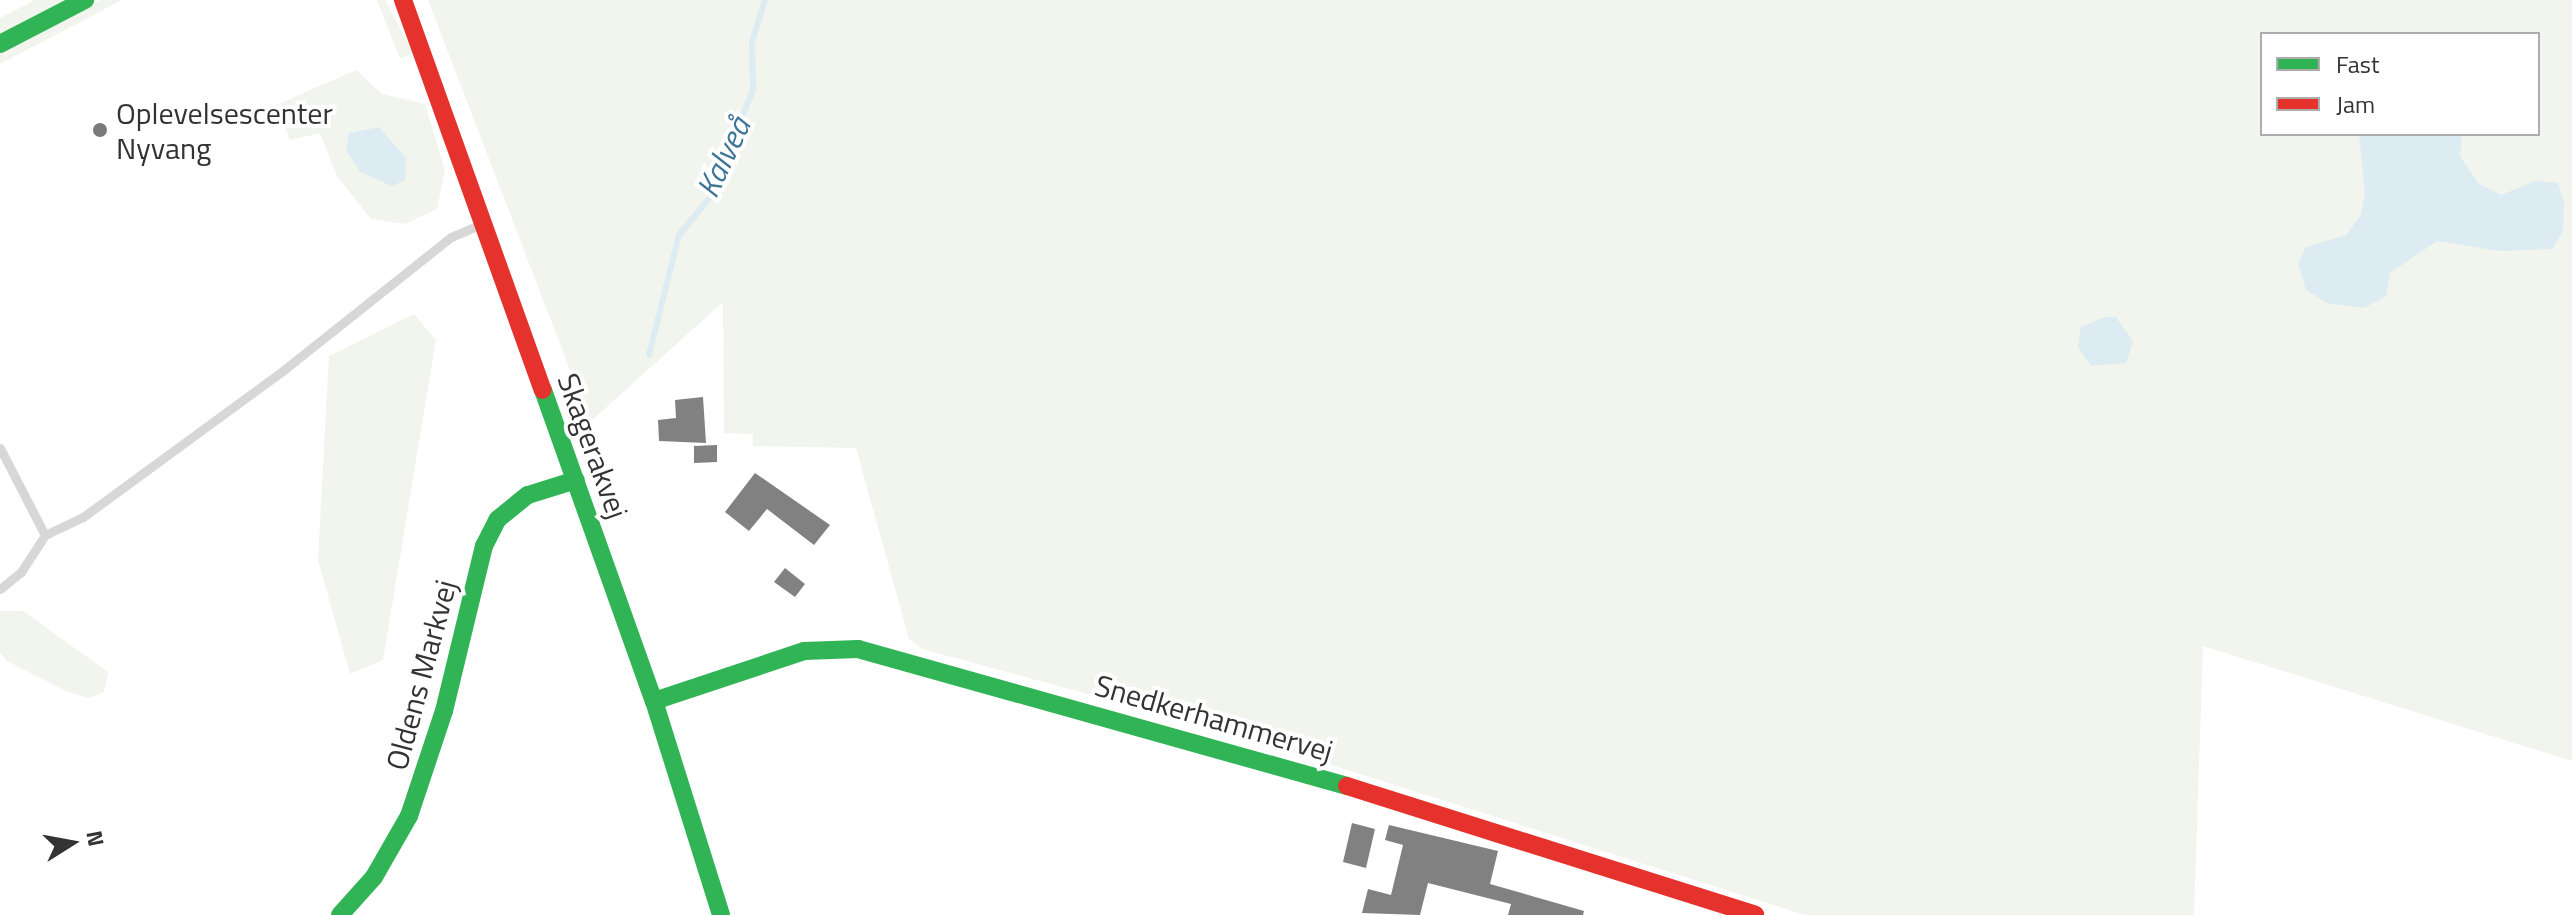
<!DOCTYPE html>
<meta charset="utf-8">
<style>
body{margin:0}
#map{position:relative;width:2572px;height:915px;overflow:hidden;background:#fff;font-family:"Titillium Web",sans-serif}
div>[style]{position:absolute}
.green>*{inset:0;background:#f1f5ed}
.water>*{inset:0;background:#ddebf3}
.stream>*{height:6px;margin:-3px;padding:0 3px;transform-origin:3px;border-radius:3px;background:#ddebf3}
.building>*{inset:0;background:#818181}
.lane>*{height:9px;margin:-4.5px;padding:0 4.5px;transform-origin:4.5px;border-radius:4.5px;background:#d7d7d7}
.fast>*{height:18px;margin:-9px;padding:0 9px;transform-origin:9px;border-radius:9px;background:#30b455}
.jam>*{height:18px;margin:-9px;padding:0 9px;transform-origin:9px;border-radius:9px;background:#e5322d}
.dots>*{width:22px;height:22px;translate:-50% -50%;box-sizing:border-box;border:4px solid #fff;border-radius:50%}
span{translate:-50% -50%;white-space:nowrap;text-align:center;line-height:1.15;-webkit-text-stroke:8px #fff;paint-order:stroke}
.poi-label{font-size:30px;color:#333}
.left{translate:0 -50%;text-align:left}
.street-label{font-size:30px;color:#333}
.water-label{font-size:32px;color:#3f7597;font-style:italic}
.legend{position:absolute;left:2260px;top:32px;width:280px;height:104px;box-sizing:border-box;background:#fff;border:2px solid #adadad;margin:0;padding:10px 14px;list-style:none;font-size:24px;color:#333}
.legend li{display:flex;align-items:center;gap:16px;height:40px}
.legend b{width:40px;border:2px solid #adadad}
.north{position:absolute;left:32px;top:803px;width:80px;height:80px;-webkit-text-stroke:6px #fff;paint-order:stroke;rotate:79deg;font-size:22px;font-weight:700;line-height:32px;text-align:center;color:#333}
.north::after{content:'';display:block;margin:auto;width:28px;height:36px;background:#333;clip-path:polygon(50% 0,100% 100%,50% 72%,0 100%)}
</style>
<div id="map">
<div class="green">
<div style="clip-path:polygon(35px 0,67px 0,0 35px,0 18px)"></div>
<div style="clip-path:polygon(101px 0,122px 0,0 64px,0 54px)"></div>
<div style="clip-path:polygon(377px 0,385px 0,414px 53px,400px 59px)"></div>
<div style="clip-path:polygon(evenodd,428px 0,2572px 0,2572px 761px,2203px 646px,2194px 915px,1805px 915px,1221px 730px,922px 649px,909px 639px,856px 448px,753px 446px,753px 434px,724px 433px,723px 302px,590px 422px,428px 0,2262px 34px,2538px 34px,2538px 134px,2262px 134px,2262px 34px)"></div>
<div style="clip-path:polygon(356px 70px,382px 94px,425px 104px,445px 171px,437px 209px,405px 224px,371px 219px,337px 176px,320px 133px,290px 140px,276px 105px)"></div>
<div style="clip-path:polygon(414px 314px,436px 340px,383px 660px,350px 674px,318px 560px,329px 356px)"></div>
<div style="clip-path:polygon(0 611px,23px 611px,108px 672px,104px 692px,88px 698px,66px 691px,7px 661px,0 653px)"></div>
</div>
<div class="water">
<div style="clip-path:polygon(379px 127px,406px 158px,405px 180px,392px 186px,360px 172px,346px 150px,349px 133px)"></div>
<div style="clip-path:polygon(2359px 134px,2462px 134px,2460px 156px,2478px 183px,2501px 195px,2535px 181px,2558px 183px,2564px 201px,2563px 232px,2552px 249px,2499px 251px,2437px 241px,2390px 273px,2386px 296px,2364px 308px,2327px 303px,2306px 290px,2298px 263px,2306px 247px,2346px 235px,2361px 215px,2365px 193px)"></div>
<div style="clip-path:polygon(2105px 317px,2116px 317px,2133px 342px,2126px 363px,2091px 366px,2078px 347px,2081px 327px)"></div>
</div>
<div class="stream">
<div style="left:649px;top:355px;width:124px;rotate:-76deg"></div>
<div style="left:679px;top:235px;width:50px;rotate:-50.6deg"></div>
<div style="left:711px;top:196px;width:114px;rotate:-68.4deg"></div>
<div style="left:753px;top:90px;width:48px;rotate:-91.2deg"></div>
<div style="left:752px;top:42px;width:44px;rotate:-72.8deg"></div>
</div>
<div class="building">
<div style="clip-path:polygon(703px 397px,706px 443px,659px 441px,658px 420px,676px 418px,675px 400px)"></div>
<div style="clip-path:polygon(717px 445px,717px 462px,694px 463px,694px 446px)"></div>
<div style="clip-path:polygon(755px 473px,830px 525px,814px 545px,767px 509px,749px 531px,725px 512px)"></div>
<div style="clip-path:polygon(785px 568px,805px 584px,795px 597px,774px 582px)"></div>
<div style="clip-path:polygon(1352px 823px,1375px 829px,1366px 868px,1343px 862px)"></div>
<div style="clip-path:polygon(1389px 825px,1498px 851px,1490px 884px,1584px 911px,1583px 915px,1508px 915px,1511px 904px,1428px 883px,1420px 915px,1362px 913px,1368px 889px,1391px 895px,1403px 845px,1385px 840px)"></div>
</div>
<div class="lane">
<div style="left:0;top:448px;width:98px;rotate:62.7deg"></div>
<div style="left:0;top:589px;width:27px;rotate:-39deg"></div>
<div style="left:21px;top:572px;width:44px;rotate:-57deg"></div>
<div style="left:45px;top:535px;width:42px;rotate:-25.3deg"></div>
<div style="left:83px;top:517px;width:250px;rotate:-36.2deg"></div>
<div style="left:285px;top:369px;width:212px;rotate:-38.5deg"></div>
<div style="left:451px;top:237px;width:33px;rotate:-23deg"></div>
</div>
<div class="fast">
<div style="left:0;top:44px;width:96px;rotate:-27.4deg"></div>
<div style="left:543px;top:390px;width:330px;rotate:70.4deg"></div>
<div style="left:654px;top:701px;width:224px;rotate:72.6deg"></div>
<div style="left:654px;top:701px;width:158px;rotate:-18.4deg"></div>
<div style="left:804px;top:651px;width:54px;rotate:-2.1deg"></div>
<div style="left:858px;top:649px;width:508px;rotate:15.65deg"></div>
<div style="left:340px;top:915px;width:51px;rotate:-48.2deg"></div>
<div style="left:374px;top:877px;width:70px;rotate:-60.2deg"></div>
<div style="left:409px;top:816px;width:111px;rotate:-71.6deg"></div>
<div style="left:444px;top:711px;width:170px;rotate:-76.4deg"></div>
<div style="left:484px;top:546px;width:30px;rotate:-63deg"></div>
<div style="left:498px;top:519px;width:38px;rotate:-39deg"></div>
<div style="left:528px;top:495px;width:50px;rotate:-17.4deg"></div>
</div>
<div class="jam">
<div style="left:403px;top:0;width:414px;rotate:70.3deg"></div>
<div style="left:1347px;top:786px;width:428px;rotate:17.5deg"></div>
</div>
<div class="dots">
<div style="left:100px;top:130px;background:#7a7a7a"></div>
</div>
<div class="poi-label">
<span class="left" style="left:116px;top:130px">Oplevelsescenter<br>Nyvang</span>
</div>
<div class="street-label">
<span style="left:593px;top:446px;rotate:70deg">Skagerakvej</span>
<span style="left:421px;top:675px;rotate:-75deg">Oldens Markvej</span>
<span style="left:1214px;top:718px;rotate:16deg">Snedkerhammervej</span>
</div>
<div class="water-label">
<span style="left:723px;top:157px;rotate:-65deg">Kalveå</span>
</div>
<ul class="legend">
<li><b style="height:10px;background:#30b455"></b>Fast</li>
<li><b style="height:10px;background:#e5322d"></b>Jam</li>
</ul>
<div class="north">N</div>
</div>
